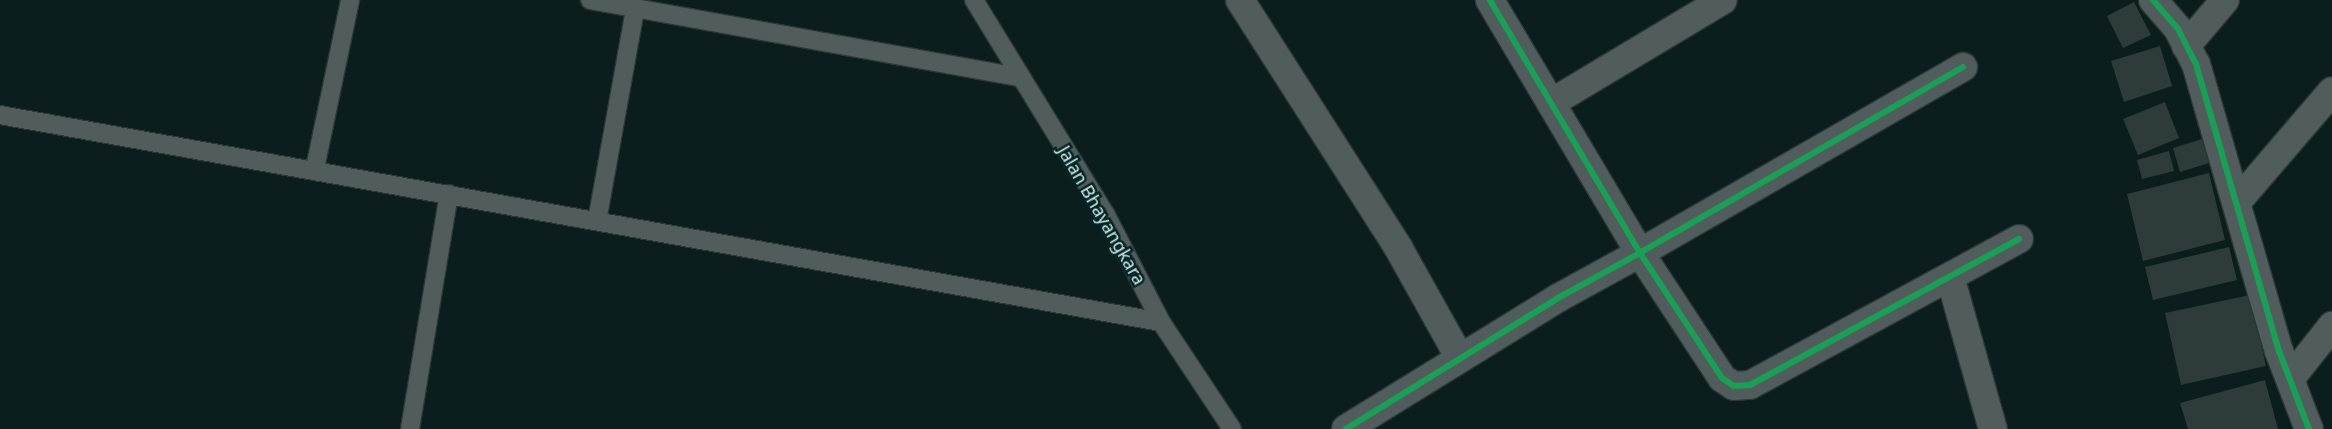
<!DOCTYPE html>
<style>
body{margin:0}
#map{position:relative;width:2332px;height:429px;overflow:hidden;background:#0b1d1d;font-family:"Noto Sans",sans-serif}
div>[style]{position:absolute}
.building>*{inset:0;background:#2d3b3b}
.roads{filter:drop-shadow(1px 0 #2c3838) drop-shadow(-1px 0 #2c3838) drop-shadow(0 1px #2c3838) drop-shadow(0 -1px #2c3838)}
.service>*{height:18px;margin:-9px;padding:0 9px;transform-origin:9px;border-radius:9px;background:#515d5d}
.minor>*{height:28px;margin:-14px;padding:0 14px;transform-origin:14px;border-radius:14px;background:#515d5d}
.cycleway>*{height:6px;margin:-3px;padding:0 3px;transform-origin:3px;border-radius:3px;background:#1a9f57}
span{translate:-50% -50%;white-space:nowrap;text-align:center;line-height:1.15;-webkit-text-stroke:5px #032425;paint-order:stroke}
.street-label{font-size:18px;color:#d5e7e7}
</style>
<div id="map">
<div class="building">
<div style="clip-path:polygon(2134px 2px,2151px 35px,2123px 48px,2107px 16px)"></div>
<div style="clip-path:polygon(2160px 46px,2172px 86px,2124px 102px,2111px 61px)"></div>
<div style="clip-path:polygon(2165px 102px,2179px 138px,2138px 155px,2123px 119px)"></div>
<div style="clip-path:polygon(2202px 139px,2209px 163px,2180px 172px,2173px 148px)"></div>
<div style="clip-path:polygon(2169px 151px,2174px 171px,2142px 179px,2137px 160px)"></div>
<div style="clip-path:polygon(2209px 173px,2225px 240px,2143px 261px,2127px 194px)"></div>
<div style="clip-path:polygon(2229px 247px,2237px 280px,2153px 300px,2145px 267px)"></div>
<div style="clip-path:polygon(2250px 295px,2266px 366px,2181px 385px,2165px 313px)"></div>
<div style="clip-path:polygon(2265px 380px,2278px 429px,2188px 429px,2180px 403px)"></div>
</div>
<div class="roads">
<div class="service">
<div style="left:590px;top:0;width:437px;rotate:10.2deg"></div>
<div style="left:974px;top:0;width:252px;rotate:58.5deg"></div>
<div style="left:1106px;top:215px;width:120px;rotate:62.8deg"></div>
<div style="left:1161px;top:322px;width:128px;rotate:56.4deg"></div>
<div style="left:0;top:115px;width:1179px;rotate:10.11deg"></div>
<div style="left:315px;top:168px;width:172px;rotate:-78.2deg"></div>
<div style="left:597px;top:221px;width:215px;rotate:-79.8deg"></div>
<div style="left:410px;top:429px;width:238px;rotate:-80.6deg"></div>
</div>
<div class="minor">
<div style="left:1240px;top:0;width:295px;rotate:57.4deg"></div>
<div style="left:1399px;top:249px;width:125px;rotate:60.8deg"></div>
<div style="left:2153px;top:0;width:38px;rotate:49deg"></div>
<div style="left:2178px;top:29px;width:39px;rotate:63deg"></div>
<div style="left:2196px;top:64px;width:299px;rotate:73.9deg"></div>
<div style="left:2279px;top:351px;width:84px;rotate:69deg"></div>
<div style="left:2186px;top:46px;width:60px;rotate:-49.7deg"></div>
<div style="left:1963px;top:67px;width:373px;rotate:150.1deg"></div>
<div style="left:1640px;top:253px;width:149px;rotate:56.7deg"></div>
<div style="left:1722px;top:378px;width:14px;rotate:34deg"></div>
<div style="left:1734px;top:386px;width:16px;rotate:-4deg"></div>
<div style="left:1750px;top:385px;width:306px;rotate:-28.5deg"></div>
<div style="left:1551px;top:103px;width:200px;rotate:-30.9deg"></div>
<div style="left:2237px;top:202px;width:146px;rotate:-49.4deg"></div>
<div style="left:1951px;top:280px;width:155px;rotate:74.3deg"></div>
<div style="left:2290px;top:379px;width:68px;rotate:-51.6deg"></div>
<div style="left:1346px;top:429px;width:249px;rotate:-31.7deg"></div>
<div style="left:1558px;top:298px;width:94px;rotate:-28.8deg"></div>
<div style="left:1640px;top:253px;width:294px;rotate:-120.7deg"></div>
</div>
</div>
<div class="cycleway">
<div style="left:2153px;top:0;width:38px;rotate:49deg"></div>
<div style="left:2178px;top:29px;width:39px;rotate:63deg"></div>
<div style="left:2196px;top:64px;width:299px;rotate:73.9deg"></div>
<div style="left:2279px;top:351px;width:84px;rotate:69deg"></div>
<div style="left:1963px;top:67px;width:373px;rotate:150.1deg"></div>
<div style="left:1640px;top:253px;width:149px;rotate:56.7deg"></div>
<div style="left:1722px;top:378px;width:14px;rotate:34deg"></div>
<div style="left:1734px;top:386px;width:16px;rotate:-4deg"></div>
<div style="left:1750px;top:385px;width:306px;rotate:-28.5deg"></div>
<div style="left:1346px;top:429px;width:249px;rotate:-31.7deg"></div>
<div style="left:1558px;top:298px;width:94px;rotate:-28.8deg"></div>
<div style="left:1640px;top:253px;width:294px;rotate:-120.7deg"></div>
</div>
<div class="street-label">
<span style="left:1102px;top:215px;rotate:60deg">Jalan Bhayangkara</span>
</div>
</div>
